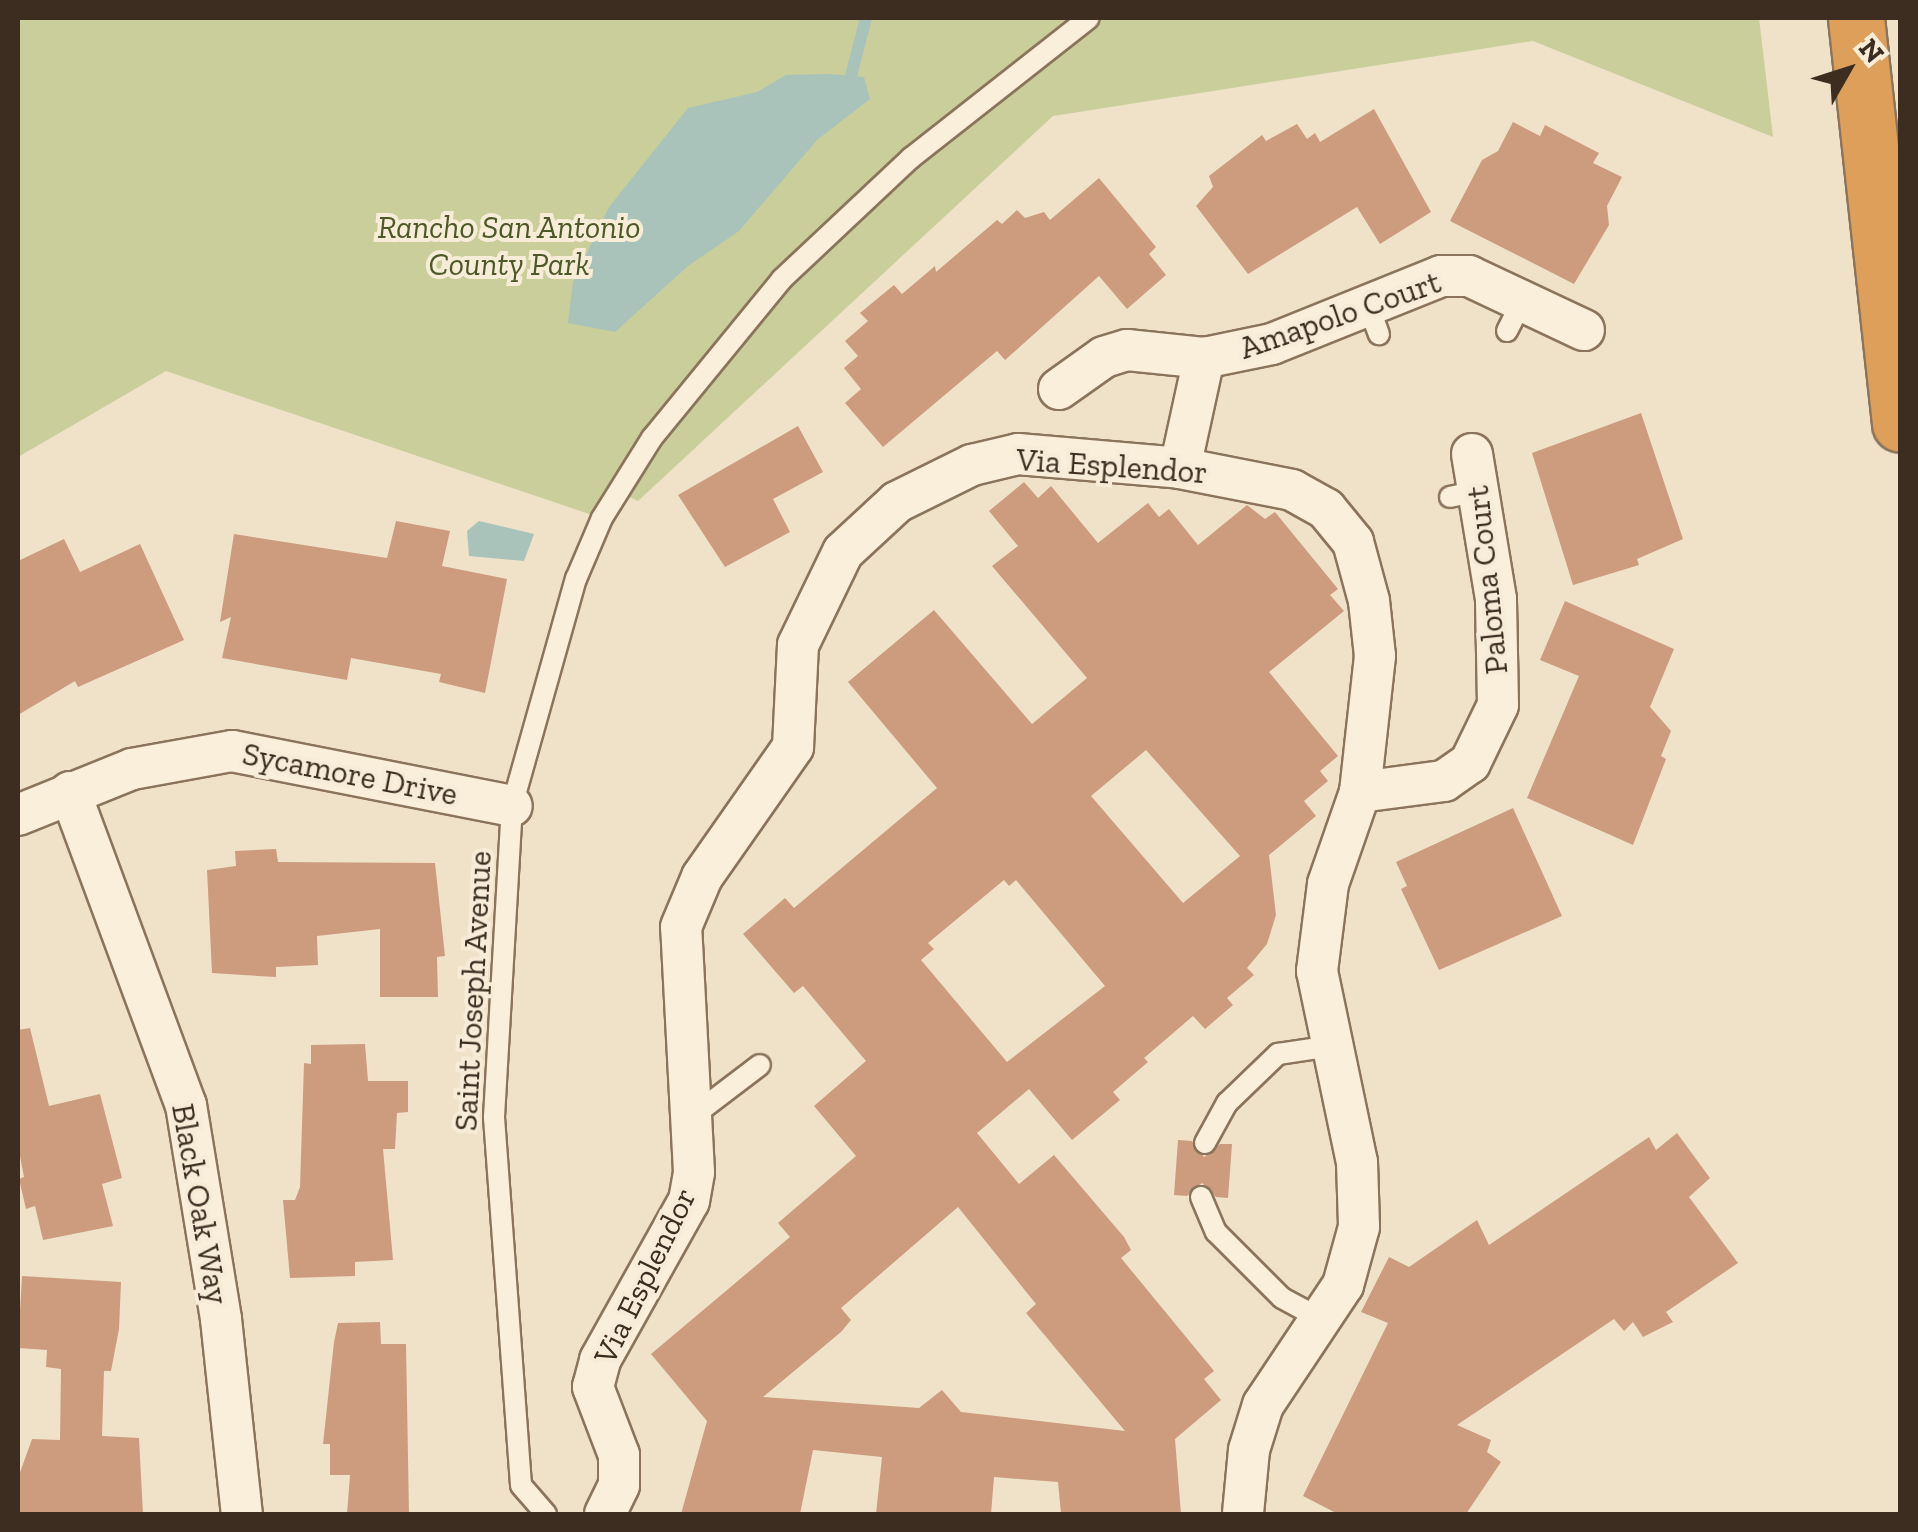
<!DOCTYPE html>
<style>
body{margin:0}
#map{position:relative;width:1918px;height:1532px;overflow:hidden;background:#efe2c8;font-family:"Zilla Slab",serif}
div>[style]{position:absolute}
.green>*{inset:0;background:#c9ce9b}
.water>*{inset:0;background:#a9c3ba}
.stream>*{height:12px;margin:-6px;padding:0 6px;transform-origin:6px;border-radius:6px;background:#a9c3ba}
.building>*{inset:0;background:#cd9c7e}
.roads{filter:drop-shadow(2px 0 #8b745c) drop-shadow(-2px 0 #8b745c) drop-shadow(0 2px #8b745c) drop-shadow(0 -2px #8b745c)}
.service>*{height:20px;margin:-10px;padding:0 10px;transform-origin:10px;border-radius:10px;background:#f9efdb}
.minor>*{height:40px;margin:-20px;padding:0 20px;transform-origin:20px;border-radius:20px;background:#f9efdb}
.motorway>*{height:55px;margin:-27.5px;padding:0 27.5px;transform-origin:27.5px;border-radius:27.5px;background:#dd9f59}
span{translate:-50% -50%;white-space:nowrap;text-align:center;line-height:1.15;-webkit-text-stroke:8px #f6ecd7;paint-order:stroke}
.park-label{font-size:32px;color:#4d5827;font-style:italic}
.street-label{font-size:32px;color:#3c2d20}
.frame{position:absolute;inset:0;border:20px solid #3c2d20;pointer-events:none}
.north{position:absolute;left:1798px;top:20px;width:100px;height:100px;-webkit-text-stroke:8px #f6ecd7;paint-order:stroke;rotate:51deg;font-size:28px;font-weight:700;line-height:40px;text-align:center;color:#3c2d20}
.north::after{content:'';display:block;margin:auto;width:35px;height:45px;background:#3c2d20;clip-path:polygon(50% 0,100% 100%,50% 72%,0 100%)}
</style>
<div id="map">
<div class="green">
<div style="clip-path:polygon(18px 18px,1759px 18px,1773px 137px,1533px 41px,1053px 116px,638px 501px,616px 491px,601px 518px,166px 371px,18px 457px)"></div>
</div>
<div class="water">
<div style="clip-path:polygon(829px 74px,864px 77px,870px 99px,817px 140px,739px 231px,688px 266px,615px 332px,568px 323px,573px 282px,609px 207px,688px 108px,757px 92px,786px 75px)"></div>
<div style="clip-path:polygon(479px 521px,534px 534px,524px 561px,469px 556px,467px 531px)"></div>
</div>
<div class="stream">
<div style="left:851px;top:76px;width:60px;rotate:-75.5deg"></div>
</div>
<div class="building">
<div style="clip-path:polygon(1374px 109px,1431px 212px,1380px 244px,1357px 207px,1248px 274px,1196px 206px,1213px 187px,1209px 176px,1262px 135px,1266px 141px,1297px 124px,1307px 139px,1315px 133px,1320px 142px)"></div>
<div style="clip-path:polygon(1513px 122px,1540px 136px,1545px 125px,1599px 153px,1593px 163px,1622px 177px,1607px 206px,1609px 225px,1574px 284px,1450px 221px,1482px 160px,1498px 151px)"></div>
<div style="clip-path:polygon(1099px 178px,1156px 247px,1149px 254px,1166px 275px,1127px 309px,1099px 276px,1005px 360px,997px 351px,883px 447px,845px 403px,861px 389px,844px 368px,858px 356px,845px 341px,868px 321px,860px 313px,894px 285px,902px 294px,935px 266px,936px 272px,997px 220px,1002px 224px,1017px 210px,1025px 218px,1044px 212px,1050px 220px)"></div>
<div style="clip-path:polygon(1641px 413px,1683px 539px,1637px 559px,1639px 565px,1573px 585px,1532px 453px)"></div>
<div style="clip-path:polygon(798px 426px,823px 472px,773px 499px,790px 532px,725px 567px,678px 495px)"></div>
<div style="clip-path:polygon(evenodd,1024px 482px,1038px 498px,1051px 486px,1098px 543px,1148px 503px,1159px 517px,1169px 509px,1198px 545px,1247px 505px,1265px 519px,1275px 512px,1338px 589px,1330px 595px,1344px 611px,1269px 672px,1338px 756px,1320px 771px,1328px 781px,1304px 801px,1316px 816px,1269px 855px,1276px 915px,1267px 944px,1247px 968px,1254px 975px,1227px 998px,1233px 1005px,1205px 1029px,1193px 1016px,1144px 1058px,1148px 1062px,1113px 1092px,1120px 1100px,1072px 1140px,1029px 1089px,977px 1133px,1019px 1184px,1054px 1155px,1124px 1237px,1131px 1250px,1121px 1258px,1214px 1371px,1204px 1379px,1221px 1400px,1175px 1439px,1181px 1514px,1061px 1514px,1058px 1482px,994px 1477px,991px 1514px,876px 1514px,882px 1457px,813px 1450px,800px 1514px,681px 1514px,707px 1421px,651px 1354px,790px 1237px,778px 1223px,856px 1156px,814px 1106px,866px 1061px,803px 986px,794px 993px,743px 934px,785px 898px,794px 908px,937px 788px,848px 682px,934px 610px,1032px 724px,1087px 678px,992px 566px,1018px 546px,989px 511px,1024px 482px,1146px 750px,1240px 856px,1183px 903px,1091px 796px,1146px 750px,1024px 482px,1004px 880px,1009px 886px,1016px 880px,1105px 986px,1007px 1062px,921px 960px,934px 949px,928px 943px,1004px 880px,1024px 482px,958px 1207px,1036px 1304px,1026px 1313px,1125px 1431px,961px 1412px,942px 1390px,919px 1408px,763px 1397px,841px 1332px,851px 1320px,841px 1308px,958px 1207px)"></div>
<div style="clip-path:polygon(396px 521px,450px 531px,442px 566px,507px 579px,485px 693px,439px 682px,441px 674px,351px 658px,347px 680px,222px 658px,231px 617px,220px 622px,234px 534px,387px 558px)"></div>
<div style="clip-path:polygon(64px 539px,80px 572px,140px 544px,184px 640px,78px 687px,75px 681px,18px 715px,18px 561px)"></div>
<div style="clip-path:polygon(1565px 601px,1674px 649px,1650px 707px,1671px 731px,1661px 756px,1666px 759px,1633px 845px,1527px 798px,1579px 676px,1540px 660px)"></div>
<div style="clip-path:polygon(1513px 808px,1562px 916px,1439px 970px,1401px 889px,1407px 886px,1396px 862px)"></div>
<div style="clip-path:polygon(276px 849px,278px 862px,435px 863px,445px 956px,437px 957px,438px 997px,380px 997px,380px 929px,317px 936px,318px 965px,276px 967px,276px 977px,212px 973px,207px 870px,236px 866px,235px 851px)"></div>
<div style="clip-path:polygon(30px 1028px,49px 1106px,100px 1094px,122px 1178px,102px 1184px,113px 1226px,43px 1240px,35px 1206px,26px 1209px,19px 1179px,24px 1177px,18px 1146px,18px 1030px)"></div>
<div style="clip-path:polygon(365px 1044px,368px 1081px,408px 1081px,408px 1112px,397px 1113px,395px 1149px,383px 1149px,393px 1260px,355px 1262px,355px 1276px,290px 1278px,283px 1200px,295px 1200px,300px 1187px,304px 1063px,311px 1064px,311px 1045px)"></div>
<div style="clip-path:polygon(1677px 1133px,1710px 1178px,1689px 1197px,1738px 1263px,1666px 1312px,1673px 1322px,1643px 1337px,1633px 1322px,1624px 1331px,1614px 1319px,1457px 1425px,1491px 1440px,1487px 1452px,1501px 1462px,1466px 1514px,1338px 1514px,1303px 1496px,1388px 1323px,1361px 1312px,1389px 1257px,1409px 1267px,1477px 1220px,1489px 1245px,1649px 1137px,1656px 1150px)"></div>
<div style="clip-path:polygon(1178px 1140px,1192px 1141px,1204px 1157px,1220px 1144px,1232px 1144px,1228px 1198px,1216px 1197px,1202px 1183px,1187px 1196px,1174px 1195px)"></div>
<div style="clip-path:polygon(22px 1276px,121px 1282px,119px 1329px,111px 1371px,104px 1371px,102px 1436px,139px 1438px,143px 1514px,18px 1514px,18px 1478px,32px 1439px,60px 1440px,61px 1369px,46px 1367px,47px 1350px,18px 1348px)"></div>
<div style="clip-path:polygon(380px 1322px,381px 1344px,406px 1344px,409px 1514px,347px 1514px,350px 1475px,330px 1475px,330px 1444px,323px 1444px,334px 1342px,338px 1323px)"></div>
</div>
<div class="roads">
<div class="service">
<div style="left:1369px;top:307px;width:29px;rotate:70deg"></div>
<div style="left:1507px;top:331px;width:33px;rotate:-63deg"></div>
<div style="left:1450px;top:497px;width:29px;rotate:-12deg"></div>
<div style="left:689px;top:1119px;width:89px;rotate:-37.3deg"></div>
<div style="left:1205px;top:1143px;width:46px;rotate:-61.2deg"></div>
<div style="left:1227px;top:1103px;width:71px;rotate:-43.9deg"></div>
<div style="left:1278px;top:1054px;width:55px;rotate:-8.4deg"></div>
<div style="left:1201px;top:1197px;width:38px;rotate:67deg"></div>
<div style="left:1216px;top:1232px;width:93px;rotate:45deg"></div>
<div style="left:1282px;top:1298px;width:44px;rotate:28.3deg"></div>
<div style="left:546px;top:1514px;width:38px;rotate:-131deg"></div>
<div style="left:521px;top:1485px;width:369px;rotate:-94.2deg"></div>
<div style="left:494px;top:1117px;width:312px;rotate:-86.7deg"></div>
<div style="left:512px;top:806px;width:236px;rotate:-74.3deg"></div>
<div style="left:576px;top:579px;width:66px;rotate:-66.9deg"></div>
<div style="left:602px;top:518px;width:94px;rotate:-58deg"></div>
<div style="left:652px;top:438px;width:205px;rotate:-50.7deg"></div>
<div style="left:782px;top:279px;width:177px;rotate:-43.2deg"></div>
<div style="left:911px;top:158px;width:226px;rotate:-38.2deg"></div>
</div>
<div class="minor">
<div style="left:1059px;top:389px;width:55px;rotate:-35.4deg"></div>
<div style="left:1104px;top:357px;width:24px;rotate:-17deg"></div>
<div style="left:1127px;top:350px;width:77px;rotate:5.9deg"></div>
<div style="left:1204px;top:358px;width:69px;rotate:-11.6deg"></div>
<div style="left:1272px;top:344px;width:182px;rotate:-21.9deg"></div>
<div style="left:1441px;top:276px;width:28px"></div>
<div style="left:1469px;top:276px;width:127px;rotate:25.2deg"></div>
<div style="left:1180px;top:468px;width:113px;rotate:-77.7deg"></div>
<div style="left:70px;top:792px;width:334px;rotate:69.7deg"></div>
<div style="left:186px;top:1105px;width:217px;rotate:80.7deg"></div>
<div style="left:221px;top:1319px;width:196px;rotate:83.9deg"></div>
<div style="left:1360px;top:792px;width:85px;rotate:-7.5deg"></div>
<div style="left:1444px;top:781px;width:32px;rotate:-35deg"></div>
<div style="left:1470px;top:763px;width:64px;rotate:-64.2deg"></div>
<div style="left:1498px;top:705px;width:106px;rotate:-91.1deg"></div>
<div style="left:1496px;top:599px;width:147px;rotate:-99.4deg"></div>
<div style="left:18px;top:815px;width:123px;rotate:-22deg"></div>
<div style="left:132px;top:769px;width:102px;rotate:-10.2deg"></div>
<div style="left:232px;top:751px;width:285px;rotate:11.1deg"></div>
<div style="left:605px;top:1514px;width:32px;rotate:-64deg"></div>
<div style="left:619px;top:1485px;width:30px;rotate:-90deg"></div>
<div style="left:619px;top:1455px;width:73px;rotate:-110.9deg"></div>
<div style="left:593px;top:1387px;width:28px;rotate:-75deg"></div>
<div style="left:600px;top:1360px;width:182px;rotate:-60.8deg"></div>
<div style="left:689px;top:1201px;width:29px;rotate:-80deg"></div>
<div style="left:694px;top:1172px;width:245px;rotate:-93deg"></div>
<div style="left:681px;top:927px;width:54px;rotate:-67.2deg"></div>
<div style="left:702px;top:877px;width:159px;rotate:-55deg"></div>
<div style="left:793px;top:747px;width:102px;rotate:-87.2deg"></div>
<div style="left:798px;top:645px;width:103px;rotate:-64.2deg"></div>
<div style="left:843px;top:552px;width:74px;rotate:-42.8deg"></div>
<div style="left:897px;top:502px;width:84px;rotate:-26.3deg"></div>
<div style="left:972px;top:465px;width:47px;rotate:-13.4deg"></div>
<div style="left:1018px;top:454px;width:163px;rotate:4.9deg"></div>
<div style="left:1180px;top:468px;width:114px;rotate:11.1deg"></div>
<div style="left:1292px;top:490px;width:39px;rotate:29deg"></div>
<div style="left:1326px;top:509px;width:43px;rotate:50.7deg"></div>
<div style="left:1353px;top:542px;width:61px;rotate:74.8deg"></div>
<div style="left:1369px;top:601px;width:55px;rotate:83.8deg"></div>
<div style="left:1375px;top:656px;width:137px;rotate:96.3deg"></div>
<div style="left:1360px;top:792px;width:97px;rotate:109.2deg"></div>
<div style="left:1328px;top:884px;width:88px;rotate:97.2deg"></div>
<div style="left:1317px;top:971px;width:195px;rotate:78.2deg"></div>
<div style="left:1357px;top:1162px;width:65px;rotate:88.2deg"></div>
<div style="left:1359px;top:1227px;width:60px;rotate:105.4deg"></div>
<div style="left:1343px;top:1285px;width:144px;rotate:123.7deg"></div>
<div style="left:1263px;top:1405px;width:47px;rotate:107.3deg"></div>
<div style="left:1249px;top:1450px;width:64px;rotate:95.4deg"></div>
</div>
<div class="motorway">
<div style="left:1856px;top:18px;width:408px;rotate:83.8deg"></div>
</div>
</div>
<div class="park-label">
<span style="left:509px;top:246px">Rancho San Antonio<br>County Park</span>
</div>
<div class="street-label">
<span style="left:1340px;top:315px;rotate:-19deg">Amapolo Court</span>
<span style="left:1112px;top:466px;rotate:4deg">Via Esplendor</span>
<span style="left:1487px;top:580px;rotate:-96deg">Paloma Court</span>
<span style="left:350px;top:774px;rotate:11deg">Sycamore Drive</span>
<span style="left:473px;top:991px;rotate:-87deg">Saint Joseph Avenue</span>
<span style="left:200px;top:1204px;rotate:80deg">Black Oak Way</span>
<span style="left:645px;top:1276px;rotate:-64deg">Via Esplendor</span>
</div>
<div class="frame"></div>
<div class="north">N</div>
</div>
